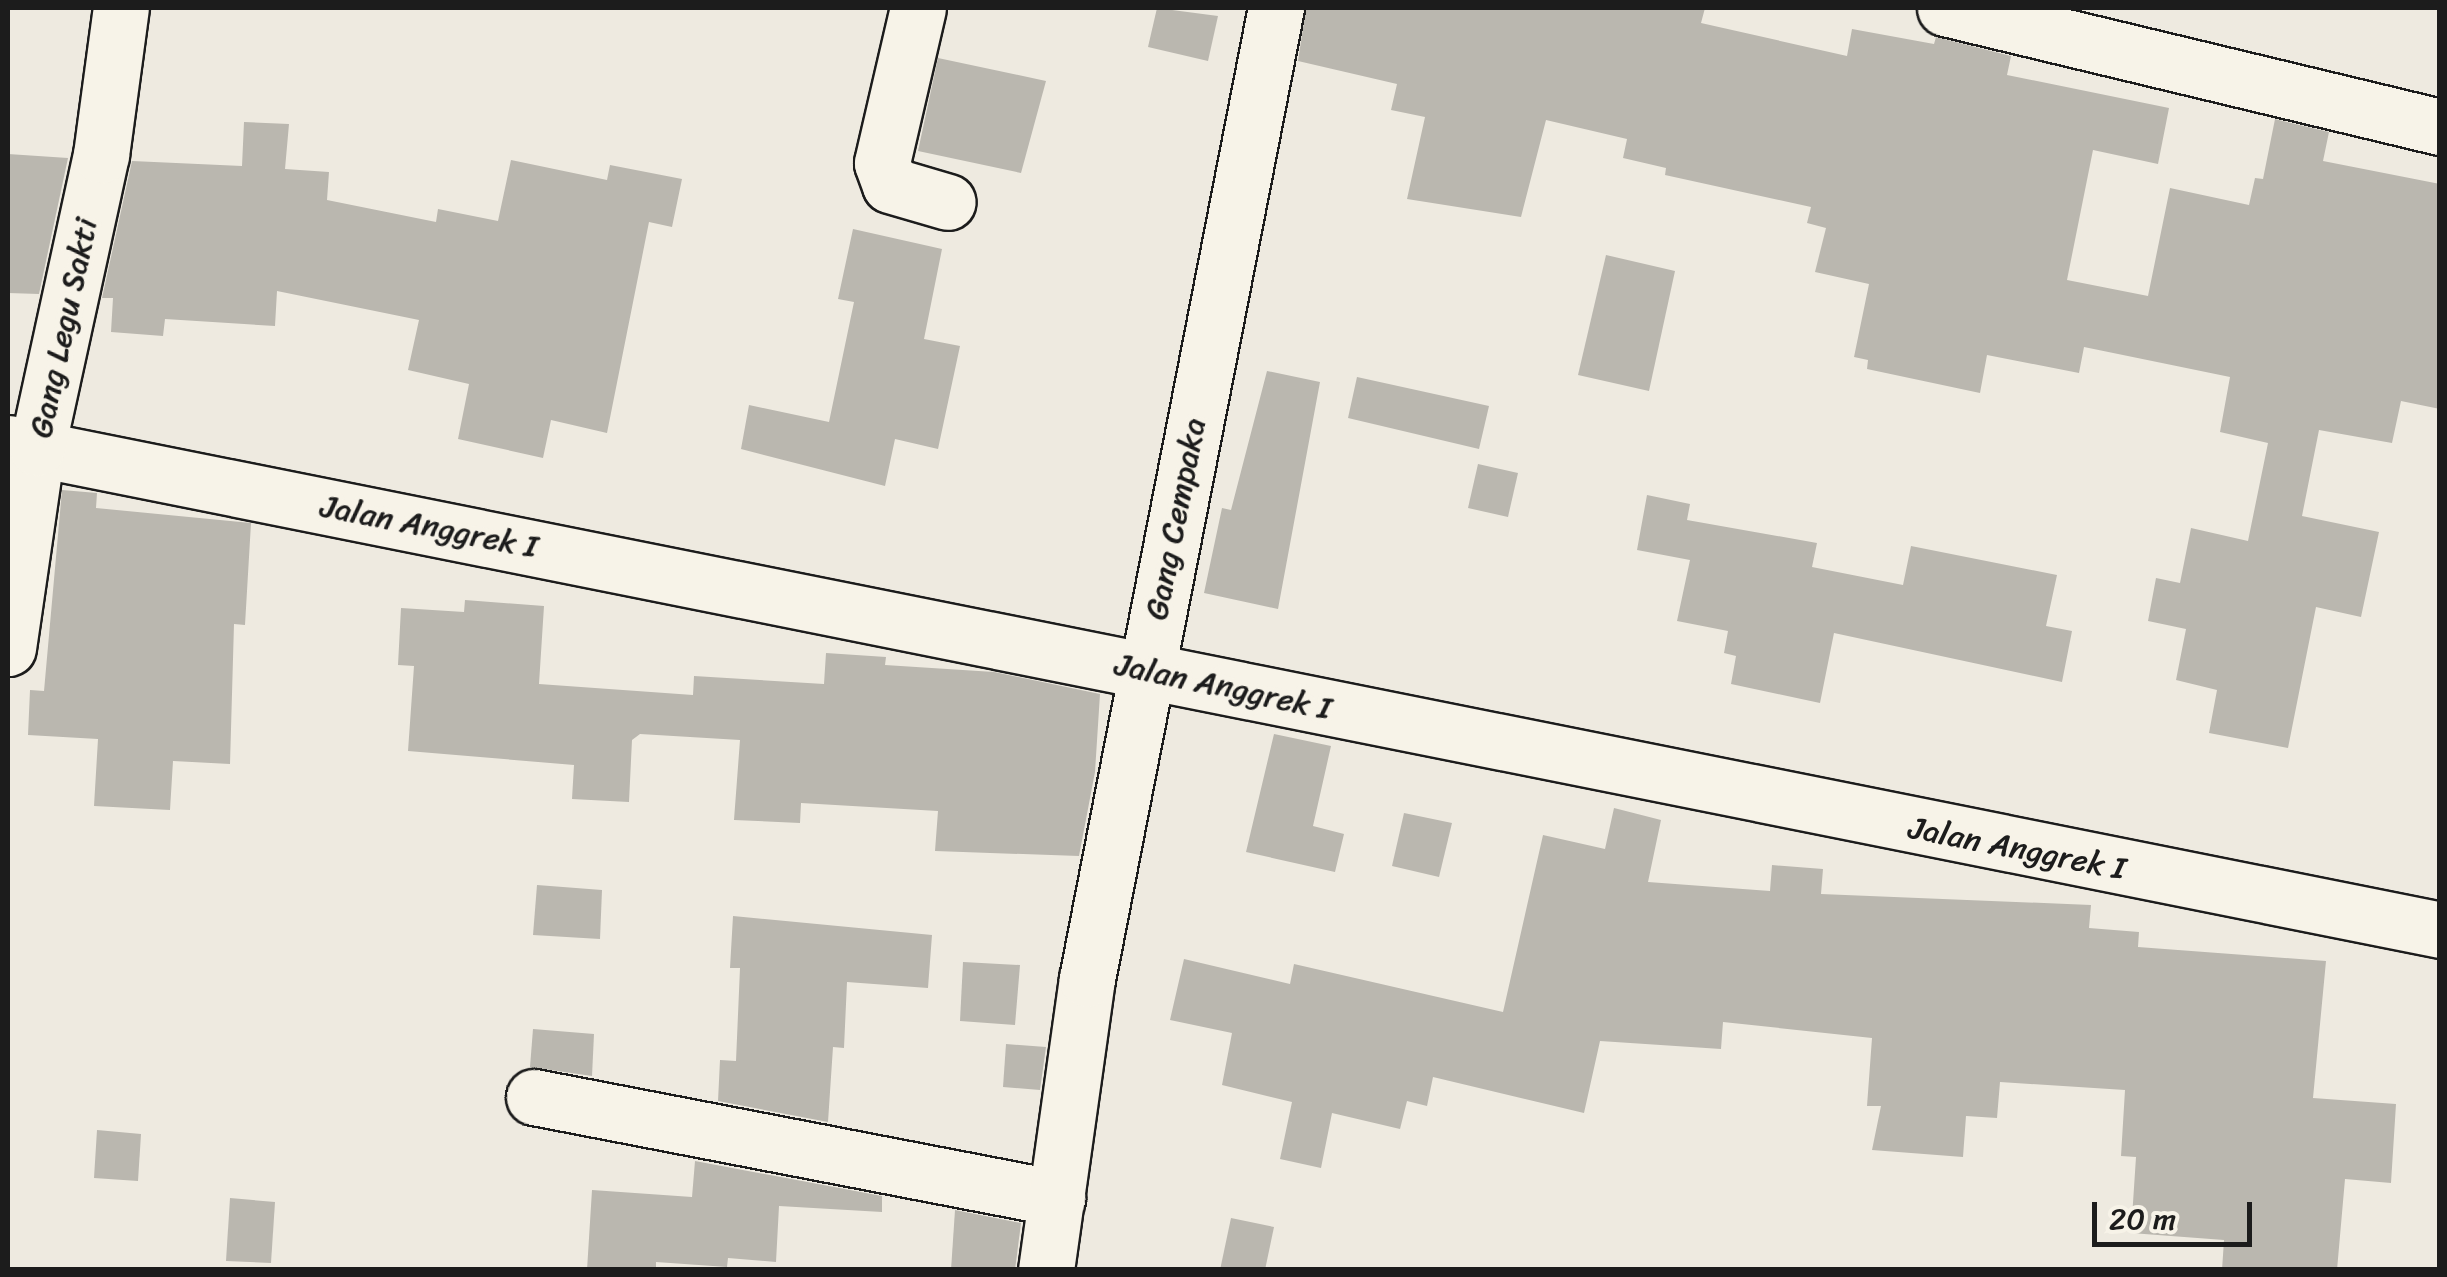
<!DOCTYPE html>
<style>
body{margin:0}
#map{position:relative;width:2447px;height:1277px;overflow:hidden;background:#eeeae0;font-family:Sriracha,sans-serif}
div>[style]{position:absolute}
.building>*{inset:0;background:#bab7af}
.roads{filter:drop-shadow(2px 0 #1c1c1c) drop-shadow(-2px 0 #1c1c1c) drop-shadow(0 2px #1c1c1c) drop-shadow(0 -2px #1c1c1c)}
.minor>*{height:55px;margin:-27.5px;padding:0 27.5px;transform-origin:27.5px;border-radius:27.5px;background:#f7f3e8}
.secondary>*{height:55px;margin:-27.5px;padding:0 27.5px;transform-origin:27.5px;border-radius:27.5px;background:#f7f3e8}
span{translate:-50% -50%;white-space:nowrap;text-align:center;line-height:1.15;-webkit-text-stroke:10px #f7f3e8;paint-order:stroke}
.street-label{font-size:32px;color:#1c1c1c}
.frame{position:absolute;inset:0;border:10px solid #1c1c1c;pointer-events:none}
.scale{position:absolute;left:2092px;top:1202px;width:160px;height:45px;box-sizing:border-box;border:5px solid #1c1c1c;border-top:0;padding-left:12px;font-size:30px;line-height:35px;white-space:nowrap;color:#1c1c1c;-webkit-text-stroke:8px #f7f3e8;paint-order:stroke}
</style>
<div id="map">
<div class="building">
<div style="clip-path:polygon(1157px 8px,1218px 16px,1208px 61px,1148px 47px)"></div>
<div style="clip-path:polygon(1306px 8px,1705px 8px,1701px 23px,1847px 56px,1852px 29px,1934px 44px,1936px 37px,2011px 56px,2007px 75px,2169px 108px,2158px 164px,2093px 150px,2067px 280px,2148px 296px,2170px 188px,2249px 205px,2255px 178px,2263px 179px,2275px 119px,2329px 132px,2323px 161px,2440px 184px,2440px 409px,2401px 401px,2392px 443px,2319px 430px,2302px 516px,2379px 532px,2361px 617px,2316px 607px,2288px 748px,2209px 733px,2217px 690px,2176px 680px,2186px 629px,2148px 621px,2156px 578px,2180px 583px,2191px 528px,2248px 541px,2268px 443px,2220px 432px,2230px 377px,2084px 347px,2079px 373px,1987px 355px,1980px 393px,1867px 369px,1868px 360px,1854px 357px,1869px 284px,1815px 272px,1826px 228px,1807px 223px,1811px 207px,1665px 175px,1666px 168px,1623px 158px,1627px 139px,1546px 120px,1521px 217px,1407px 199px,1425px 117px,1391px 110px,1397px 84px,1298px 61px)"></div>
<div style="clip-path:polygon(938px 58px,1046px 81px,1021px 173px,918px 151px)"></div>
<div style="clip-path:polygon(244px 122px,289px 124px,285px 169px,329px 172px,327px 200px,436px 222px,438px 209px,498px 221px,511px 160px,607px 180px,610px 165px,682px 179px,672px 227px,649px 222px,607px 433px,551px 420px,543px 458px,458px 439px,469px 384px,408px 370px,419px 320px,277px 291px,275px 326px,165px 319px,163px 336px,111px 332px,113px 298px,102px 298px,132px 161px,242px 166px)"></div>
<div style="clip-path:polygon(8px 154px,68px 158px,39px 294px,8px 293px)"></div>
<div style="clip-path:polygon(853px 229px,942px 249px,924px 339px,960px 346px,938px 449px,895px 439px,885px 486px,741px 449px,749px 405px,829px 422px,854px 302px,838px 299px)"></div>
<div style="clip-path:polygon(1606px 255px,1675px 271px,1649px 391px,1578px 375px)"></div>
<div style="clip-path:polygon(1267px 371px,1320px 382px,1278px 609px,1204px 593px,1222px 508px,1231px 510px)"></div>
<div style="clip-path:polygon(1357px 377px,1489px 406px,1479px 449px,1348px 418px)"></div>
<div style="clip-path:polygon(1478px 464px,1518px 473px,1508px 517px,1468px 508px)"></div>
<div style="clip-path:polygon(62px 490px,97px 493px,96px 508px,251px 523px,245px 625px,234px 624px,230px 764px,173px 761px,170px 810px,94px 806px,98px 739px,28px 735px,30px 690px,44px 691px)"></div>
<div style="clip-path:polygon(1647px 495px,1690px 504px,1687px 520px,1817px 543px,1812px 567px,1903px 585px,1911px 546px,2057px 575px,2046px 626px,2072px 631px,2062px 682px,1834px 633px,1820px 703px,1731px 684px,1736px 656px,1724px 653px,1728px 631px,1677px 621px,1690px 560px,1637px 550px)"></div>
<div style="clip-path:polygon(465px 600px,544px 606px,539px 684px,693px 695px,694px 676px,824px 684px,826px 653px,886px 657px,885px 665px,994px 672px,1100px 694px,1095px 772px,1079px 856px,935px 851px,938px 811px,801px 803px,800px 823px,734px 820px,740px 740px,640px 734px,632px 740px,629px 802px,572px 799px,574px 765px,408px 751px,414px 666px,398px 665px,401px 608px,464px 612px)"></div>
<div style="clip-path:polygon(1274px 734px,1331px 746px,1313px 826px,1344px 834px,1335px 872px,1246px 852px)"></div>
<div style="clip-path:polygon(1614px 808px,1661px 820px,1648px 882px,1770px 891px,1772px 865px,1823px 869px,1821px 894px,2091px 905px,2089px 928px,2139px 932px,2138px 947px,2326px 961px,2313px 1098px,2396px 1104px,2391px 1183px,2345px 1179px,2337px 1270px,2222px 1270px,2224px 1240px,2131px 1233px,2136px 1157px,2121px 1156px,2125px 1090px,2000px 1082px,1997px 1118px,1966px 1116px,1963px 1157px,1872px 1150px,1881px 1106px,1867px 1106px,1872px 1038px,1723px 1022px,1721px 1049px,1600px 1041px,1584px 1113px,1433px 1077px,1427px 1106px,1407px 1101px,1400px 1129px,1332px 1113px,1321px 1168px,1280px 1159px,1292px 1102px,1222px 1085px,1232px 1033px,1170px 1020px,1184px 959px,1290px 984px,1294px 964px,1503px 1012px,1543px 835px,1605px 849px)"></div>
<div style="clip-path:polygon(1404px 813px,1452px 823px,1439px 877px,1392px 866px)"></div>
<div style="clip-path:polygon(537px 885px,602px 890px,600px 939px,533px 935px)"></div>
<div style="clip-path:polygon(733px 916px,932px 935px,928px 988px,847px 982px,844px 1048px,833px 1047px,828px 1122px,718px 1101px,720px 1060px,736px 1061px,740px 968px,730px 968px)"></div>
<div style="clip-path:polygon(963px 962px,1020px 965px,1015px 1025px,960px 1021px)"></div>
<div style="clip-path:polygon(533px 1029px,594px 1034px,592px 1076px,530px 1067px)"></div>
<div style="clip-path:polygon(1006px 1044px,1046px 1047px,1040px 1090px,1003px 1087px)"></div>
<div style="clip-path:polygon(97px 1130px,141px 1134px,138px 1181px,94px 1178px)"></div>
<div style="clip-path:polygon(695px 1161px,882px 1196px,882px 1212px,779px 1206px,776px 1262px,728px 1258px,727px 1267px,656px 1262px,656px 1270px,587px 1270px,592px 1190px,692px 1197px)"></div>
<div style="clip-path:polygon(230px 1198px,275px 1202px,271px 1263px,226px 1261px)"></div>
<div style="clip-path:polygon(955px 1210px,1021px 1223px,1015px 1270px,951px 1270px)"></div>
<div style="clip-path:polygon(1231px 1218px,1274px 1227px,1265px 1270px,1220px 1270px)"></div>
</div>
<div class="roads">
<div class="minor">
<div style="left:918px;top:8px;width:159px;rotate:103.1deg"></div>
<div style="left:882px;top:163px;width:23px;rotate:70deg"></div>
<div style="left:890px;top:185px;width:60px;rotate:16.3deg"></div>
<div style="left:8px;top:443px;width:2480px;rotate:11.32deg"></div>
<div style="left:8px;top:648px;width:202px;rotate:-81.7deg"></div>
<div style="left:37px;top:448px;width:300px;rotate:-77.7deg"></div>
<div style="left:101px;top:155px;width:148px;rotate:-82.3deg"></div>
<div style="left:534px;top:1097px;width:533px;rotate:10.93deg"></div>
<div style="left:1046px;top:1270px;width:294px;rotate:-82deg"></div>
<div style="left:1087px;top:979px;width:989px;rotate:-78.99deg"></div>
</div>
<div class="secondary">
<div style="left:1945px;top:8px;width:509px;rotate:13.52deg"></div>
</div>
</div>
<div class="street-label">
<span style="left:64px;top:328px;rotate:-78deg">Gang Legu Sakti</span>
<span style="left:1176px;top:519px;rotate:-79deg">Gang Cempaka</span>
<span style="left:429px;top:527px;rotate:11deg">Jalan Anggrek I</span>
<span style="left:1223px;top:687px;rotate:12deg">Jalan Anggrek I</span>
<span style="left:2017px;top:849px;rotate:11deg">Jalan Anggrek I</span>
</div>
<div class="frame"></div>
<div class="scale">20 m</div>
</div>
